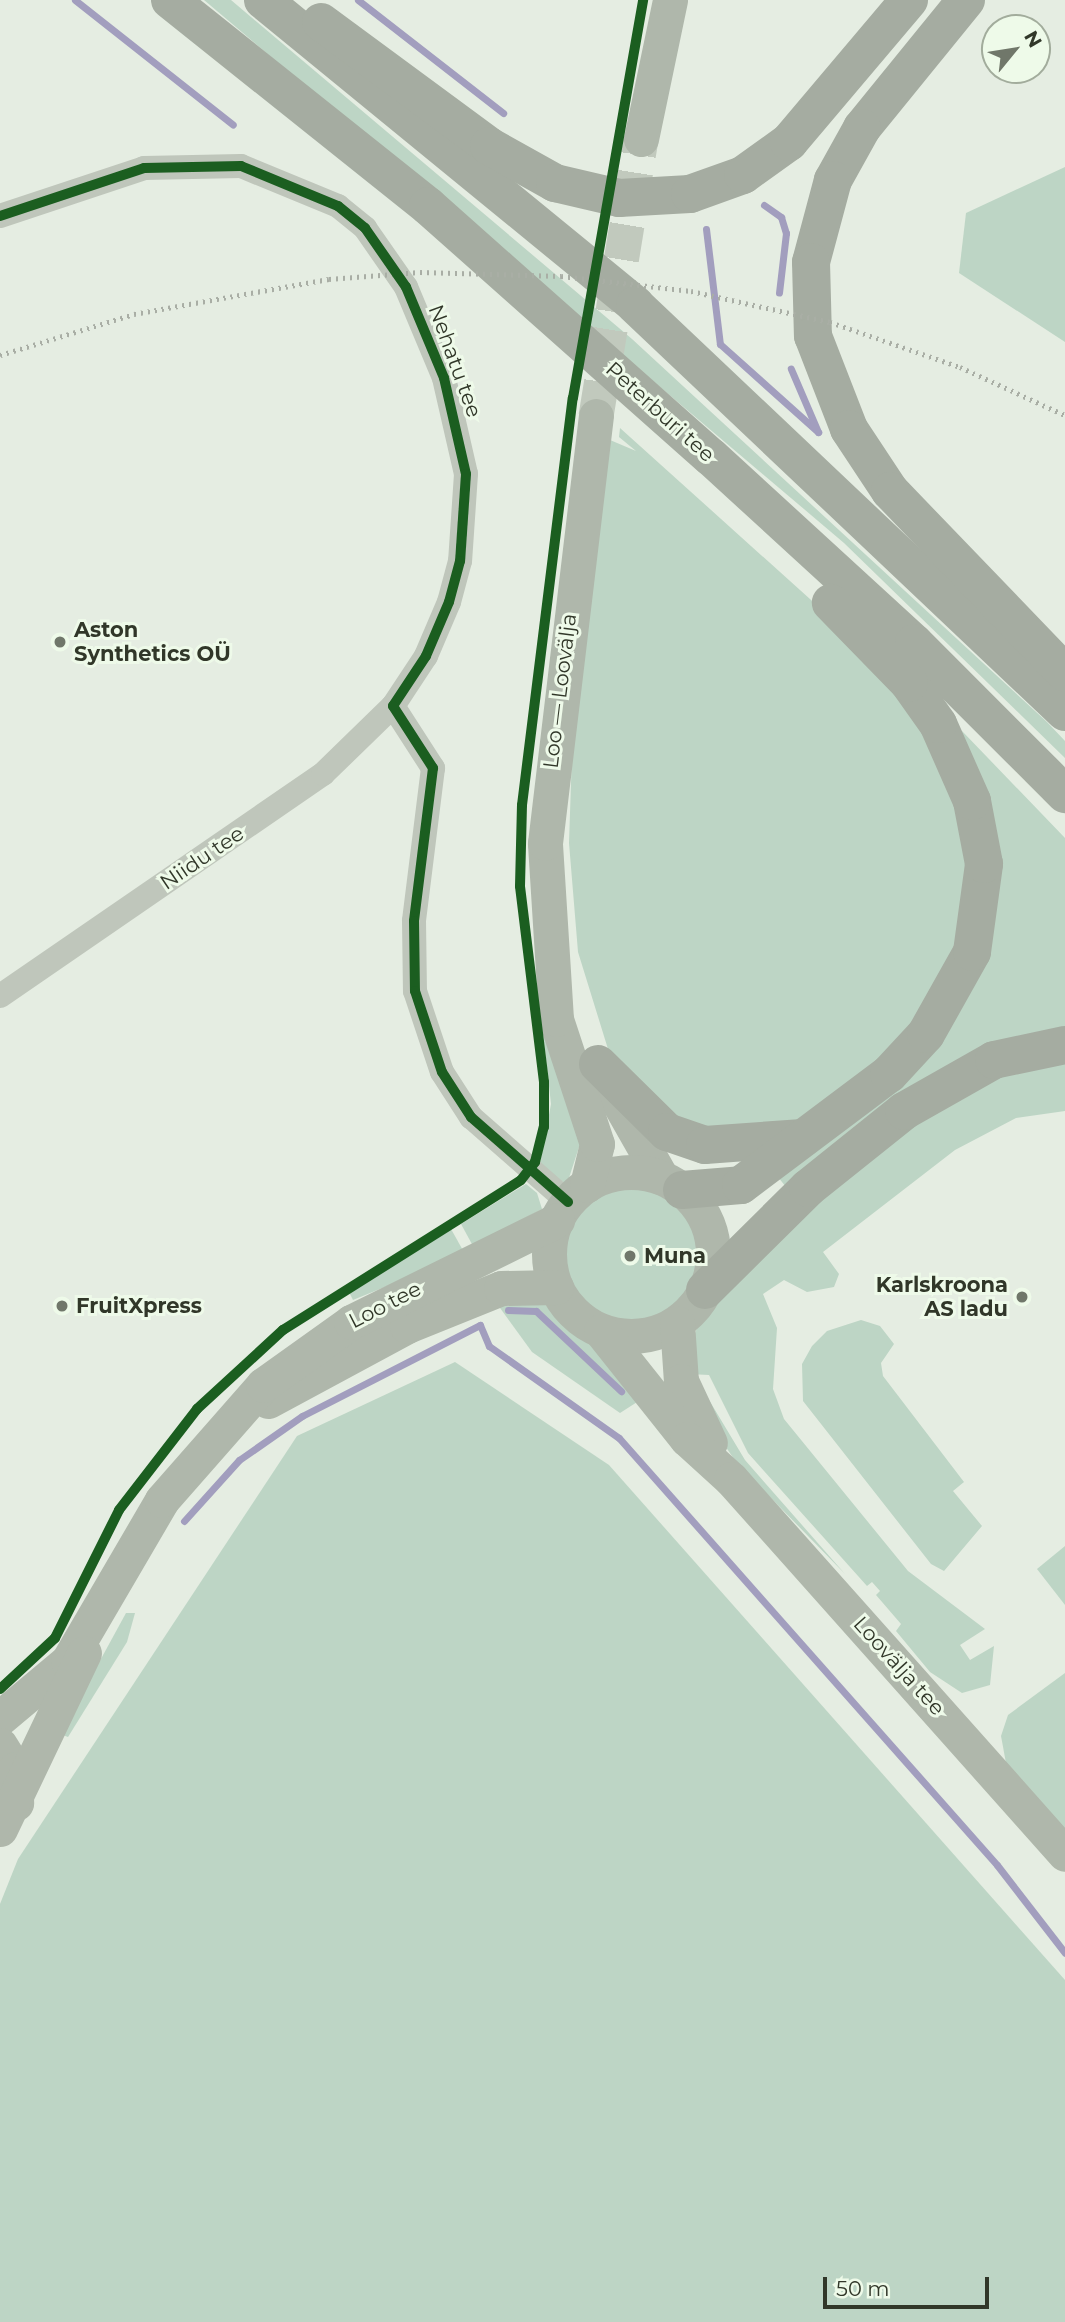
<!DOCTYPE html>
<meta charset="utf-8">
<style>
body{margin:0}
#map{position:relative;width:1065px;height:2322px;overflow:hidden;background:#e5ede2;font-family:Montserrat,sans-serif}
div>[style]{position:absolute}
.green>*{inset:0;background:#bdd5c5}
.round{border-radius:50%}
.stream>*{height:7px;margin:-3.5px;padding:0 3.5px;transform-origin:3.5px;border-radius:3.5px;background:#a29ebe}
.secondary-tunnel>*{height:35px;margin-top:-17.5px;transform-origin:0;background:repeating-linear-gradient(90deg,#c1c9bd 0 35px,transparent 0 53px)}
.street>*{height:24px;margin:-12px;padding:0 12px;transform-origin:12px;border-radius:12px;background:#bfc6bb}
.secondary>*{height:35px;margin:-17.5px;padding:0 17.5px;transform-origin:17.5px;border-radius:17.5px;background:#afb7ab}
.secondary>.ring{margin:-17.5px;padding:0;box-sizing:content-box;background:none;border:35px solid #afb7ab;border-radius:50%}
.highway>*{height:38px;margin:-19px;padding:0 19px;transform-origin:19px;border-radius:19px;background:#a5aca1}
.rail>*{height:5px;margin-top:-2.5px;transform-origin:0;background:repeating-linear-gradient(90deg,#a9aea5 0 2px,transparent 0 7px)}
.cycleway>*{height:10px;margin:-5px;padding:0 5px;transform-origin:5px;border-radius:5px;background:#1b5e20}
.dots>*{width:19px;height:19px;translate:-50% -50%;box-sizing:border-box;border:4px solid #eefae9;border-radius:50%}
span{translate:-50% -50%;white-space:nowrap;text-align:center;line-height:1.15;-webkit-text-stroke:6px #eefae9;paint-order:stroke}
.street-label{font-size:21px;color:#313729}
.poi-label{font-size:21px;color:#313729;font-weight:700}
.left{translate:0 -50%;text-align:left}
.right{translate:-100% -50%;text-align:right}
.north{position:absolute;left:981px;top:14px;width:70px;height:70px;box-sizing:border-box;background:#eefae9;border:2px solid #a2ac9c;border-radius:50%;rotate:60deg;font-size:19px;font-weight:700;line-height:28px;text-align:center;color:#313729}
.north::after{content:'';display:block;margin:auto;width:24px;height:32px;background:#70776a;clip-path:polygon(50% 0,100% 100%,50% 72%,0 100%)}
.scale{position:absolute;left:823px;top:2277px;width:166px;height:32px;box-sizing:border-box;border:4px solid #313729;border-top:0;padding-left:9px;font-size:21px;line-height:24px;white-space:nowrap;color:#313729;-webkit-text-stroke:5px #eefae9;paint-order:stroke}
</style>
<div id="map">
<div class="green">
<div style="clip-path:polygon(204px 0,231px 0,632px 339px,1047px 722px,1065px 741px,1065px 758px,844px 543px)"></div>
<div style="clip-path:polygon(1065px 167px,1065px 342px,959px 273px,966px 213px)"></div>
<div style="clip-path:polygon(620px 428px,861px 645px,925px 729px,966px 828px,965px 930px,908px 1036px,794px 1124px,691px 1129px,612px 1062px,578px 952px,569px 843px,572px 753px,610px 440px,636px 451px,619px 437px)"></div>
<div style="clip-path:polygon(962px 731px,1065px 838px,1065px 1029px,786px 1187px,778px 1177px,949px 1030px,984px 962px)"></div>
<div style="clip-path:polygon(540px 1004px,580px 1144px,567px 1184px,539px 1169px,551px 1104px)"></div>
<div style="clip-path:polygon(1065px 1056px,1065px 1111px,1016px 1118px,955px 1150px,823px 1252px,839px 1274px,834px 1287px,807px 1292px,784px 1280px,763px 1294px,777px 1328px,773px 1389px,784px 1419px,908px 1571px,985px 1629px,960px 1645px,970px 1660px,994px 1646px,990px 1685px,962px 1693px,930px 1672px,896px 1631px,901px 1624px,876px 1595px,880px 1591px,872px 1582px,867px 1586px,748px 1453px,709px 1375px,689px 1374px,691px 1345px,699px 1322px,745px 1265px,793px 1216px,961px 1090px)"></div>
<div style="clip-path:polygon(526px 1184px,537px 1193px,542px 1209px,473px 1246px,461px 1224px)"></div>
<div class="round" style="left:565px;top:1187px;width:134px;height:134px"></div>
<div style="clip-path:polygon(451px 1229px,465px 1254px,353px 1300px,348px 1290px)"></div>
<div style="clip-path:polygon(495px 1301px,539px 1301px,558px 1312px,645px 1397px,620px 1413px,532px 1352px)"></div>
<div style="clip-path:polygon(861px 1320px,880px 1326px,894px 1344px,881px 1363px,883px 1376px,964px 1482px,953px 1491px,982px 1526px,944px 1571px,931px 1564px,803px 1401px,802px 1364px,812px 1346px,827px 1331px)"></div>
<div style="clip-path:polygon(455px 1362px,609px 1465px,1065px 1980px,1065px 2322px,0 2322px,0 1904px,18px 1859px,297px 1436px)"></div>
<div style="clip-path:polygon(697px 1380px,745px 1460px,845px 1574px,736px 1462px,715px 1431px)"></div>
<div style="clip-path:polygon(1065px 1546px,1065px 1605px,1037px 1569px)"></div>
<div style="clip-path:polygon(126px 1613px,135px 1613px,127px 1642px,68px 1737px,60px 1734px)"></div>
<div style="clip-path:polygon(1065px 1673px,1065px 1832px,1006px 1763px,1001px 1736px,1008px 1715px)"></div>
</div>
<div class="stream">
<div style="left:75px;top:0;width:201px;rotate:38.3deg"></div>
<div style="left:358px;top:0;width:184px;rotate:37.9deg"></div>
<div style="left:764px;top:205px;width:21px;rotate:35deg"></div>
<div style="left:781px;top:217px;width:17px;rotate:73deg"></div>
<div style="left:786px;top:233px;width:60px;rotate:96.7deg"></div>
<div style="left:706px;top:229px;width:116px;rotate:83.1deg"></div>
<div style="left:720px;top:344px;width:132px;rotate:41.9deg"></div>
<div style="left:818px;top:432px;width:69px;rotate:-113.2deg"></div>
<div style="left:508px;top:1310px;width:28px;rotate:2deg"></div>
<div style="left:536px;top:1311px;width:117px;rotate:43.3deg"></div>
<div style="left:184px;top:1521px;width:82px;rotate:-48deg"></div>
<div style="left:239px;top:1460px;width:77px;rotate:-34.9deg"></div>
<div style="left:302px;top:1416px;width:200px;rotate:-27.1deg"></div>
<div style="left:480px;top:1325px;width:23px;rotate:67deg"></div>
<div style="left:489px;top:1346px;width:159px;rotate:35.3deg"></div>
<div style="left:619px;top:1438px;width:570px;rotate:48.48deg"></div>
<div style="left:997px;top:1865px;width:111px;rotate:52.3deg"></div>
</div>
<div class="secondary-tunnel">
<div style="left:596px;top:416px;width:281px;rotate:-80.8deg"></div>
</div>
<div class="street">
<div style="left:0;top:216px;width:152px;rotate:-18.4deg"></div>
<div style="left:144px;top:168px;width:97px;rotate:-1.2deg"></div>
<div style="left:241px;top:166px;width:105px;rotate:22.4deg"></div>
<div style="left:338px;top:206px;width:35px;rotate:39deg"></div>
<div style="left:365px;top:228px;width:72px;rotate:55.2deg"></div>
<div style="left:406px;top:287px;width:99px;rotate:67.3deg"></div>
<div style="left:444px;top:378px;width:98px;rotate:77.1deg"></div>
<div style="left:466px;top:474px;width:87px;rotate:93.9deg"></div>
<div style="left:460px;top:561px;width:42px;rotate:105deg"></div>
<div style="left:449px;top:602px;width:59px;rotate:113.1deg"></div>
<div style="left:426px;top:656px;width:60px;rotate:123.4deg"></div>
<div style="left:393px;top:706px;width:74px;rotate:57.2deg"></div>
<div style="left:433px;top:768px;width:154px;rotate:97.1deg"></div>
<div style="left:414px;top:921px;width:70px;rotate:89.2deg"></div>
<div style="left:415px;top:991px;width:85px;rotate:71.6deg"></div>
<div style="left:442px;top:1072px;width:54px;rotate:57.2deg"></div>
<div style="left:471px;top:1117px;width:129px;rotate:41.2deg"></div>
<div style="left:0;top:996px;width:392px;rotate:-34.5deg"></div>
<div style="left:323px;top:774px;width:98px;rotate:-44.2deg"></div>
</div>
<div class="secondary">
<div style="left:641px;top:139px;width:142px;rotate:-78.2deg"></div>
<div style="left:602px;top:1073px;width:120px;rotate:60.4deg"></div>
<div class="ring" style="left:549px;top:1172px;width:129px;height:129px"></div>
<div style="left:587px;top:1185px;width:42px;rotate:-76.3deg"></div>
<div style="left:597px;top:1144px;width:132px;rotate:-108.2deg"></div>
<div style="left:556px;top:1019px;width:176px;rotate:-93.6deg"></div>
<div style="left:545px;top:843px;width:430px;rotate:-83.2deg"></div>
<div style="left:677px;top:1323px;width:58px;rotate:86.1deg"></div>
<div style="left:681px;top:1381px;width:68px;rotate:64.9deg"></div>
<div style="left:601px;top:1331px;width:138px;rotate:51.5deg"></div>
<div style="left:687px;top:1439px;width:59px;rotate:42.3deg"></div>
<div style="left:731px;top:1479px;width:502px;rotate:48.31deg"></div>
<div style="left:268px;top:1401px;width:158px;rotate:-28.3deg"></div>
<div style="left:407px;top:1326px;width:101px;rotate:-22deg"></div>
<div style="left:501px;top:1288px;width:55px;rotate:-1deg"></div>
<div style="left:0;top:1718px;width:89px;rotate:-40deg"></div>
<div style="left:68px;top:1661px;width:186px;rotate:-59.7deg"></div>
<div style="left:162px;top:1500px;width:153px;rotate:-48.7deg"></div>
<div style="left:263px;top:1385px;width:108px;rotate:-35.6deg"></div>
<div style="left:351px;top:1322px;width:230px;rotate:-26.3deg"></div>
<div style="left:0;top:1745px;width:28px;rotate:58deg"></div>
<div style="left:15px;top:1769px;width:34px;rotate:88deg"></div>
<div style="left:0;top:1829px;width:195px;rotate:-64.5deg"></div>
</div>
<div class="highway">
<div style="left:170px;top:0;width:330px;rotate:38.6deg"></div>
<div style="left:428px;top:206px;width:378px;rotate:41.6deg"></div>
<div style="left:711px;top:457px;width:275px;rotate:42.5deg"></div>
<div style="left:914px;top:643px;width:214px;rotate:45deg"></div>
<div style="left:263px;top:0;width:481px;rotate:39.3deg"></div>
<div style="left:635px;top:305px;width:592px;rotate:43.43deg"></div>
<div style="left:966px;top:0;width:165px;rotate:129.1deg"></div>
<div style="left:862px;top:128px;width:60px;rotate:119.1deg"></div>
<div style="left:833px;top:180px;width:85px;rotate:105deg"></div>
<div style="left:811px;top:262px;width:74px;rotate:88.5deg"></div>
<div style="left:813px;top:336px;width:100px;rotate:68.8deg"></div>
<div style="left:849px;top:429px;width:74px;rotate:56.5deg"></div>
<div style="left:890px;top:491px;width:252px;rotate:46.1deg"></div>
<div style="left:321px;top:22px;width:209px;rotate:36.4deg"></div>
<div style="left:489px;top:146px;width:76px;rotate:29.3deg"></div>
<div style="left:555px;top:183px;width:66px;rotate:13.2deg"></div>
<div style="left:619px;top:198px;width:71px;rotate:-3.2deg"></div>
<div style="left:690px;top:194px;width:56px;rotate:-19.7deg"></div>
<div style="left:743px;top:175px;width:57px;rotate:-35.7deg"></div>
<div style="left:789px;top:142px;width:186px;rotate:-49.8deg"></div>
<div style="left:598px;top:1064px;width:97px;rotate:44.6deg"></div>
<div style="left:667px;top:1132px;width:40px;rotate:18.9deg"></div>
<div style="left:705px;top:1145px;width:98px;rotate:-4.1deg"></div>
<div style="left:682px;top:1190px;width:59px;rotate:-4.8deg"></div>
<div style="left:741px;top:1185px;width:185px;rotate:-36.9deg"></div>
<div style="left:889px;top:1074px;width:54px;rotate:-47.2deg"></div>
<div style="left:926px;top:1034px;width:94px;rotate:-60.7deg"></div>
<div style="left:972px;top:952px;width:89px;rotate:-82.2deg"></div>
<div style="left:984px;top:864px;width:64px;rotate:-100.8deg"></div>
<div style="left:972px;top:801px;width:84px;rotate:-113.8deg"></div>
<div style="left:938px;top:724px;width:50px;rotate:-125.3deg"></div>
<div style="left:909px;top:683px;width:112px;rotate:-134.3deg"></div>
<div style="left:705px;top:1290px;width:145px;rotate:-44.7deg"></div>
<div style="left:808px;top:1188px;width:123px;rotate:-38.7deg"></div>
<div style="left:904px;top:1111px;width:103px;rotate:-29.5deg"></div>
<div style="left:994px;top:1060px;width:73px;rotate:-11.9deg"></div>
</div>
<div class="rail">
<div style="left:0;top:355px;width:140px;rotate:-17deg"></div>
<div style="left:134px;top:314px;width:198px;rotate:-10.2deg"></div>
<div style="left:329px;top:279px;width:91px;rotate:-4.4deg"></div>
<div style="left:420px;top:272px;width:141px;rotate:1.6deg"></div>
<div style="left:561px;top:276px;width:131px;rotate:6.6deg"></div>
<div style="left:691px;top:291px;width:142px;rotate:12.6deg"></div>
<div style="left:830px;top:322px;width:138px;rotate:19.1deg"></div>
<div style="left:960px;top:367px;width:115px;rotate:24.6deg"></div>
</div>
<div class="cycleway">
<div style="left:0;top:216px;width:152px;rotate:-18.4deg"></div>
<div style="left:144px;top:168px;width:97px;rotate:-1.2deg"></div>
<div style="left:241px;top:166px;width:105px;rotate:22.4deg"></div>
<div style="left:338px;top:206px;width:35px;rotate:39deg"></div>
<div style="left:365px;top:228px;width:72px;rotate:55.2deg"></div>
<div style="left:406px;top:287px;width:99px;rotate:67.3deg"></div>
<div style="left:444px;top:378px;width:98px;rotate:77.1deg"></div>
<div style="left:466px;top:474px;width:87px;rotate:93.9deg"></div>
<div style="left:460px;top:561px;width:42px;rotate:105deg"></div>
<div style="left:449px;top:602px;width:59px;rotate:113.1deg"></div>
<div style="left:426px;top:656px;width:60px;rotate:123.4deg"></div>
<div style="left:393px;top:706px;width:74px;rotate:57.2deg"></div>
<div style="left:433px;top:768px;width:154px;rotate:97.1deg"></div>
<div style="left:414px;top:921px;width:70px;rotate:89.2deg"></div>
<div style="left:415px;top:991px;width:85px;rotate:71.6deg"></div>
<div style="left:442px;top:1072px;width:54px;rotate:57.2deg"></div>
<div style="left:471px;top:1117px;width:129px;rotate:41.2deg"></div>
<div style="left:0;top:1689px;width:75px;rotate:-42.8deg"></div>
<div style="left:55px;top:1638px;width:143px;rotate:-63.4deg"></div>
<div style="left:119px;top:1510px;width:128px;rotate:-52.3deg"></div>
<div style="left:197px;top:1409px;width:117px;rotate:-42.6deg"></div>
<div style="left:283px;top:1330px;width:281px;rotate:-32.2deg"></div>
<div style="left:521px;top:1180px;width:23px;rotate:-52deg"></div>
<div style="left:535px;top:1162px;width:36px;rotate:-76deg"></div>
<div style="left:544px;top:1127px;width:45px;rotate:-90deg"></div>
<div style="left:544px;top:1082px;width:197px;rotate:-97deg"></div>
<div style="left:520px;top:886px;width:81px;rotate:-88.6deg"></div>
<div style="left:522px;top:805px;width:410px;rotate:-82.9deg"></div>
<div style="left:573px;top:398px;width:404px;rotate:-80deg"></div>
</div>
<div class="dots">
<div style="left:60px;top:642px;background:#70776a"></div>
<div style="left:630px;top:1256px;background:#70776a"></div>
<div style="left:1022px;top:1297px;background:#70776a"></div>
<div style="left:62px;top:1306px;background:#70776a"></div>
</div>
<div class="street-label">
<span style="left:455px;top:361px;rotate:70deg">Nehatu tee</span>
<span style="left:660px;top:412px;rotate:42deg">Peterburi tee</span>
<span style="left:560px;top:691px;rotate:-83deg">Loo — Loovälja</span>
<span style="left:202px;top:858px;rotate:-34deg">Niidu tee</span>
<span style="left:385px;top:1305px;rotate:-27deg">Loo tee</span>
<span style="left:899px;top:1666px;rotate:48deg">Loovälja tee</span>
</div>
<div class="poi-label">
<span class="left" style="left:74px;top:642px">Aston<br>Synthetics OÜ</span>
<span class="left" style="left:644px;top:1256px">Muna</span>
<span class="right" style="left:1008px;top:1297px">Karlskroona<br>AS ladu</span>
<span class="left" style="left:76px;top:1306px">FruitXpress</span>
</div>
<div class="north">N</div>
<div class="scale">50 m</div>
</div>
